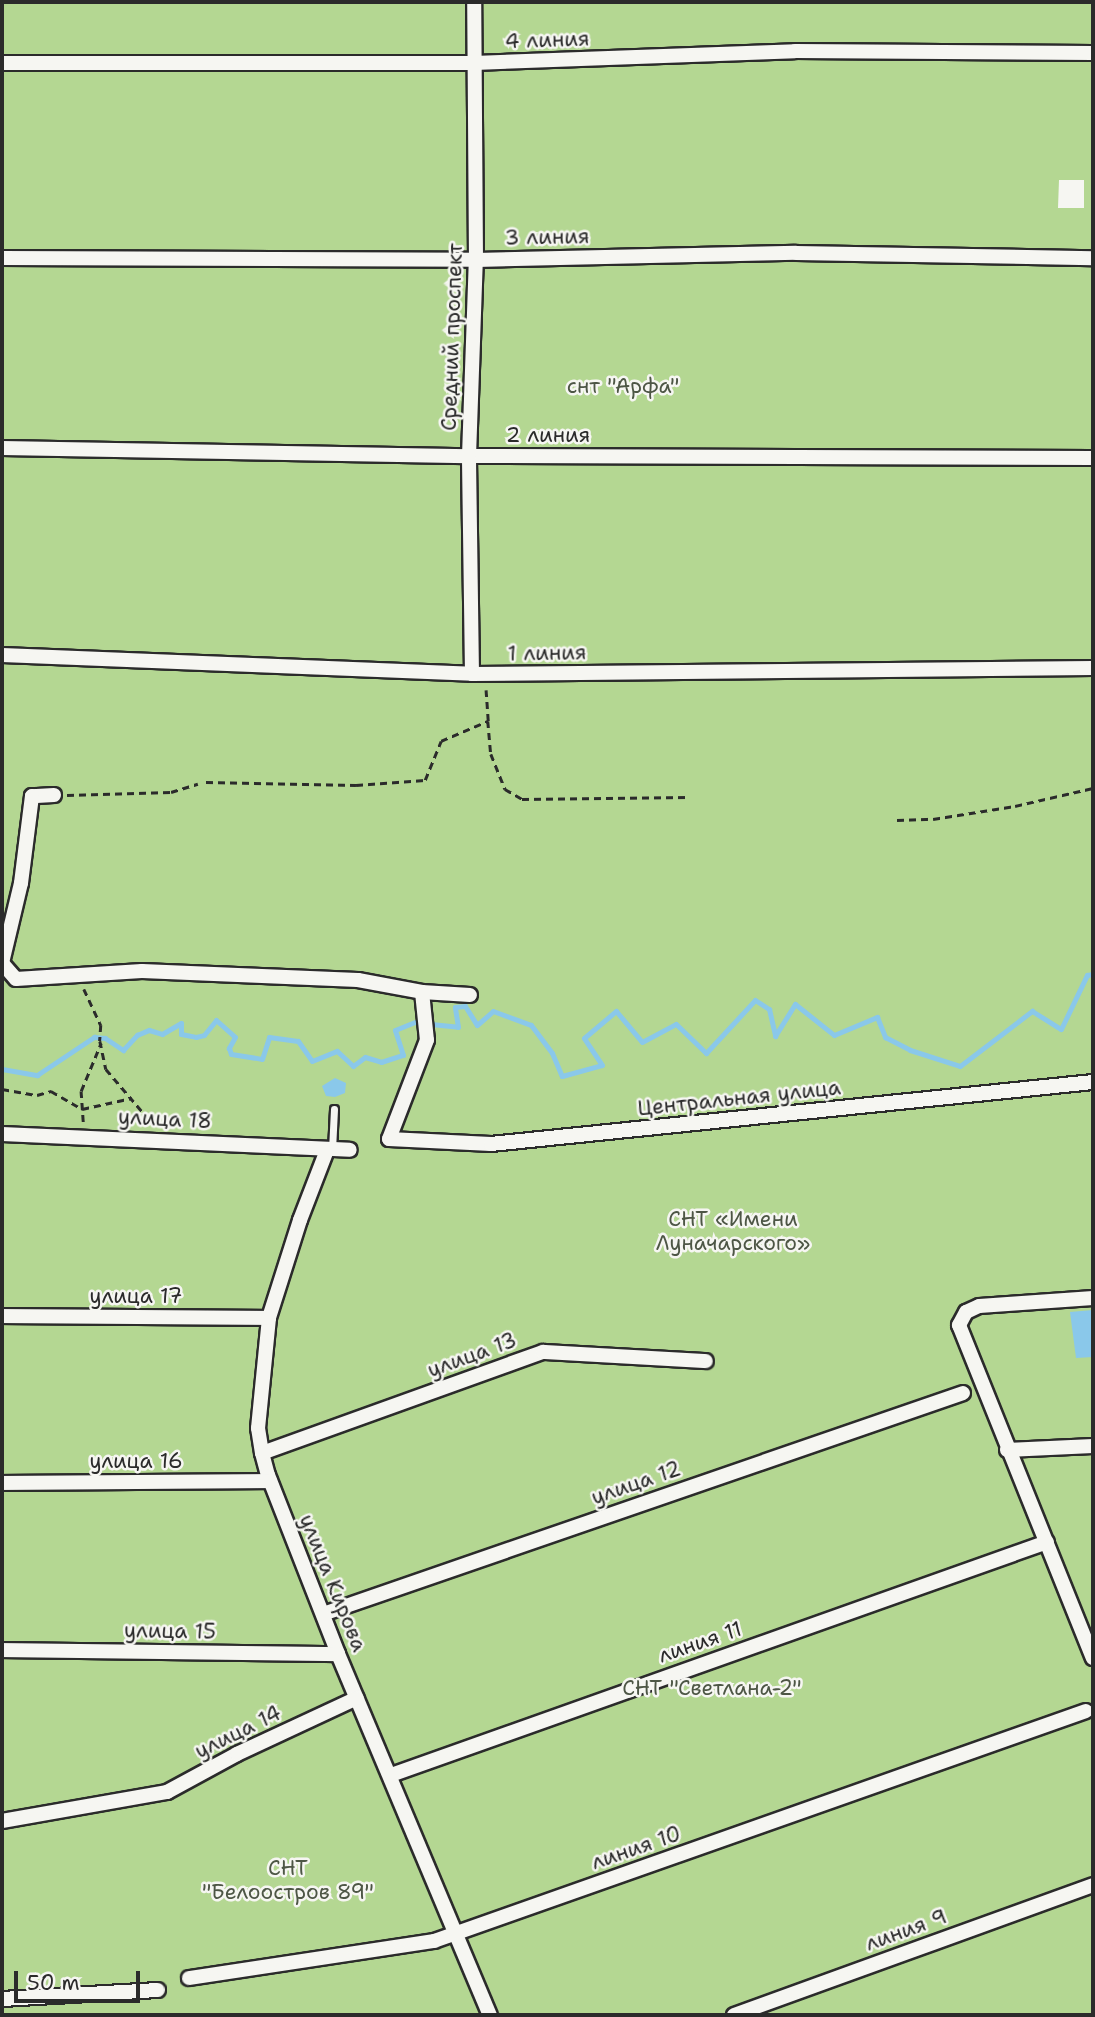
<!DOCTYPE html>
<meta charset="utf-8">
<style>
body{margin:0}
#map{position:relative;width:1095px;height:2017px;overflow:hidden;background:#f6f6f2;font-family:"Shantell Sans",sans-serif}
div>[style]{position:absolute}
.green>*{inset:0;background:#b4d792}
.water>*{inset:0;background:#8ac8ea}
.stream>*{height:5px;margin:-2.5px;padding:0 2.5px;transform-origin:2.5px;border-radius:2.5px;background:#8ac8ea}
.path>*{height:2.5px;margin-top:-1.25px;transform-origin:0;background:repeating-linear-gradient(90deg,#2b2b2b 0 7px,transparent 0 12px)}
.roads{filter:drop-shadow(2px 0 #2b2b2b) drop-shadow(-2px 0 #2b2b2b) drop-shadow(0 2px #2b2b2b) drop-shadow(0 -2px #2b2b2b)}
.service>*{height:7px;margin:-3.5px;padding:0 3.5px;transform-origin:3.5px;border-radius:3.5px;background:#f6f6f2}
.minor>*{height:14px;margin:-7px;padding:0 7px;transform-origin:7px;border-radius:7px;background:#f6f6f2}
span{translate:-50% -50%;white-space:nowrap;text-align:center;line-height:1.15;-webkit-text-stroke:5px #f6f6f2;paint-order:stroke}
.street-label{font-size:21px;color:#2b2b2b}
.park-label{font-size:21px;color:#4d5645}
.frame{position:absolute;inset:0;border:4px solid #2b2b2b;pointer-events:none}
.scale{position:absolute;left:14px;top:1971px;width:126px;height:32px;box-sizing:border-box;border:4px solid #2b2b2b;border-top:0;padding-left:9px;font-size:21px;line-height:24px;white-space:nowrap;color:#2b2b2b;-webkit-text-stroke:5px #f6f6f2;paint-order:stroke}
</style>
<div id="map">
<div class="green">
<div style="clip-path:polygon(evenodd,2px 2px,1093px 2px,1093px 2015px,2px 2015px,2px 2px,1059px 180px,1084px 180px,1084px 208px,1058px 208px,1059px 180px)"></div>
</div>
<div class="water">
<div style="clip-path:polygon(335px 1078px,346px 1083px,345px 1093px,335px 1097px,326px 1096px,322px 1086px)"></div>
<div style="clip-path:polygon(1093px 1310px,1093px 1357px,1076px 1358px,1070px 1312px)"></div>
</div>
<div class="stream">
<div style="left:431px;top:1024px;width:27px;rotate:6deg"></div>
<div style="left:458px;top:1027px;width:20px;rotate:-99deg"></div>
<div style="left:455px;top:1007px;width:10px;rotate:-6deg"></div>
<div style="left:465px;top:1006px;width:22px;rotate:58deg"></div>
<div style="left:477px;top:1025px;width:21px;rotate:-41deg"></div>
<div style="left:493px;top:1011px;width:40px;rotate:20.2deg"></div>
<div style="left:531px;top:1025px;width:35px;rotate:53deg"></div>
<div style="left:552px;top:1053px;width:25px;rotate:67deg"></div>
<div style="left:562px;top:1076px;width:41px;rotate:-15.4deg"></div>
<div style="left:602px;top:1065px;width:32px;rotate:-124deg"></div>
<div style="left:584px;top:1038px;width:42px;rotate:-40.2deg"></div>
<div style="left:616px;top:1011px;width:40px;rotate:50deg"></div>
<div style="left:642px;top:1042px;width:38px;rotate:-28deg"></div>
<div style="left:676px;top:1024px;width:42px;rotate:44deg"></div>
<div style="left:706px;top:1053px;width:72px;rotate:-47.2deg"></div>
<div style="left:755px;top:1000px;width:17px;rotate:33deg"></div>
<div style="left:769px;top:1009px;width:28px;rotate:77deg"></div>
<div style="left:775px;top:1036px;width:38px;rotate:-58deg"></div>
<div style="left:795px;top:1004px;width:50px;rotate:38.5deg"></div>
<div style="left:834px;top:1035px;width:47px;rotate:-22.7deg"></div>
<div style="left:877px;top:1017px;width:22px;rotate:68deg"></div>
<div style="left:885px;top:1037px;width:28px;rotate:27deg"></div>
<div style="left:910px;top:1050px;width:52px;rotate:17.7deg"></div>
<div style="left:960px;top:1066px;width:91px;rotate:-37.4deg"></div>
<div style="left:1032px;top:1011px;width:34px;rotate:32deg"></div>
<div style="left:1061px;top:1029px;width:60px;rotate:-64.3deg"></div>
<div style="left:1087px;top:975px;width:6px;rotate:-9deg"></div>
<div style="left:2px;top:1069px;width:36px;rotate:10deg"></div>
<div style="left:37px;top:1075px;width:69px;rotate:-33.7deg"></div>
<div style="left:94px;top:1037px;width:11px;rotate:5deg"></div>
<div style="left:105px;top:1038px;width:22px;rotate:34deg"></div>
<div style="left:123px;top:1050px;width:21px;rotate:-47deg"></div>
<div style="left:137px;top:1035px;width:13px;rotate:-23deg"></div>
<div style="left:149px;top:1030px;width:14px;rotate:17deg"></div>
<div style="left:162px;top:1034px;width:22px;rotate:-30deg"></div>
<div style="left:181px;top:1023px;width:11px;rotate:90deg"></div>
<div style="left:181px;top:1034px;width:15px;rotate:11deg"></div>
<div style="left:196px;top:1037px;width:8px;rotate:-14deg"></div>
<div style="left:204px;top:1035px;width:19px;rotate:-51deg"></div>
<div style="left:216px;top:1020px;width:25px;rotate:42deg"></div>
<div style="left:235px;top:1037px;width:13px;rotate:119deg"></div>
<div style="left:229px;top:1048px;width:6px;rotate:72deg"></div>
<div style="left:231px;top:1054px;width:31px;rotate:9deg"></div>
<div style="left:262px;top:1059px;width:23px;rotate:-72deg"></div>
<div style="left:269px;top:1037px;width:29px;rotate:8deg"></div>
<div style="left:298px;top:1041px;width:24px;rotate:55deg"></div>
<div style="left:312px;top:1061px;width:27px;rotate:-22deg"></div>
<div style="left:337px;top:1051px;width:22px;rotate:43deg"></div>
<div style="left:353px;top:1066px;width:15px;rotate:-37deg"></div>
<div style="left:365px;top:1057px;width:17px;rotate:17deg"></div>
<div style="left:381px;top:1062px;width:23px;rotate:-18deg"></div>
<div style="left:403px;top:1055px;width:26px;rotate:-108deg"></div>
<div style="left:395px;top:1030px;width:22px;rotate:-22deg"></div>
</div>
<div class="path">
<div style="left:488px;top:721px;width:33px;rotate:85deg"></div>
<div style="left:491px;top:754px;width:38px;rotate:68deg"></div>
<div style="left:505px;top:789px;width:20px;rotate:30deg"></div>
<div style="left:522px;top:799px;width:167px;rotate:-0.7deg"></div>
<div style="left:206px;top:782px;width:150px;rotate:1.1deg"></div>
<div style="left:356px;top:785px;width:69px;rotate:-4.1deg"></div>
<div style="left:425px;top:780px;width:42px;rotate:-67.7deg"></div>
<div style="left:441px;top:741px;width:51px;rotate:-23.1deg"></div>
<div style="left:488px;top:721px;width:31px;rotate:-94deg"></div>
<div style="left:67px;top:795px;width:104px;rotate:-1.7deg"></div>
<div style="left:171px;top:792px;width:28px;rotate:-17deg"></div>
<div style="left:897px;top:820px;width:36px;rotate:-2deg"></div>
<div style="left:933px;top:819px;width:83px;rotate:-9deg"></div>
<div style="left:1015px;top:806px;width:80px;rotate:-13deg"></div>
<div style="left:84px;top:989px;width:40px;rotate:65deg"></div>
<div style="left:101px;top:1025px;width:16px;rotate:94deg"></div>
<div style="left:100px;top:1041px;width:29px;rotate:78deg"></div>
<div style="left:106px;top:1069px;width:72px;rotate:49.5deg"></div>
<div style="left:2px;top:1089px;width:36px;rotate:10deg"></div>
<div style="left:37px;top:1095px;width:15px;rotate:-16deg"></div>
<div style="left:51px;top:1091px;width:36px;rotate:30deg"></div>
<div style="left:82px;top:1109px;width:51px;rotate:-12.4deg"></div>
<div style="left:83px;top:1122px;width:31px;rotate:-94deg"></div>
<div style="left:81px;top:1091px;width:52px;rotate:-67.4deg"></div>
</div>
<div class="roads">
<div class="service">
<div style="left:332px;top:1150px;width:41px;rotate:-87.2deg"></div>
</div>
<div class="minor">
<div style="left:2px;top:63px;width:472px"></div>
<div style="left:474px;top:63px;width:321px;rotate:-2.1deg"></div>
<div style="left:795px;top:51px;width:298px;rotate:0.4deg"></div>
<div style="left:2px;top:258px;width:474px;rotate:0.2deg"></div>
<div style="left:476px;top:260px;width:320px;rotate:-1.3deg"></div>
<div style="left:796px;top:253px;width:297px;rotate:1deg"></div>
<div style="left:2px;top:448px;width:467px;rotate:1deg"></div>
<div style="left:469px;top:456px;width:624px;rotate:0.18deg"></div>
<div style="left:2px;top:655px;width:470px;rotate:2.3deg"></div>
<div style="left:472px;top:674px;width:621px;rotate:-0.55deg"></div>
<div style="left:472px;top:674px;width:218px;rotate:-90.8deg"></div>
<div style="left:469px;top:456px;width:196px;rotate:-88deg"></div>
<div style="left:476px;top:260px;width:258px;rotate:-90.4deg"></div>
<div style="left:54px;top:795px;width:22px;rotate:177deg"></div>
<div style="left:32px;top:796px;width:88px;rotate:97.2deg"></div>
<div style="left:21px;top:883px;width:82px;rotate:103.4deg"></div>
<div style="left:2px;top:963px;width:21px;rotate:49deg"></div>
<div style="left:16px;top:979px;width:126px;rotate:-3.6deg"></div>
<div style="left:142px;top:971px;width:216px;rotate:2.4deg"></div>
<div style="left:358px;top:980px;width:65px;rotate:10.6deg"></div>
<div style="left:422px;top:992px;width:48px;rotate:3.6deg"></div>
<div style="left:422px;top:992px;width:48px;rotate:84.1deg"></div>
<div style="left:427px;top:1040px;width:106px;rotate:111deg"></div>
<div style="left:389px;top:1139px;width:102px;rotate:2.8deg"></div>
<div style="left:491px;top:1144px;width:605px;rotate:-5.88deg"></div>
<div style="left:2px;top:1134px;width:348px;rotate:2.6deg"></div>
<div style="left:327px;top:1150px;width:75px;rotate:111.1deg"></div>
<div style="left:300px;top:1220px;width:103px;rotate:107.6deg"></div>
<div style="left:269px;top:1318px;width:111px;rotate:95.7deg"></div>
<div style="left:258px;top:1428px;width:25px;rotate:81deg"></div>
<div style="left:262px;top:1453px;width:23px;rotate:75deg"></div>
<div style="left:268px;top:1475px;width:192px;rotate:68.6deg"></div>
<div style="left:338px;top:1654px;width:392px;rotate:67.2deg"></div>
<div style="left:1093px;top:1298px;width:114px;rotate:176deg"></div>
<div style="left:979px;top:1306px;width:14px;rotate:155deg"></div>
<div style="left:966px;top:1312px;width:15px;rotate:118deg"></div>
<div style="left:959px;top:1325px;width:359px;rotate:68.1deg"></div>
<div style="left:2px;top:1316px;width:267px;rotate:0.4deg"></div>
<div style="left:1007px;top:1450px;width:86px;rotate:-2.7deg"></div>
<div style="left:262px;top:1453px;width:299px;rotate:-19.8deg"></div>
<div style="left:543px;top:1352px;width:163px;rotate:3.2deg"></div>
<div style="left:2px;top:1483px;width:268px;rotate:-0.4deg"></div>
<div style="left:323px;top:1614px;width:677px;rotate:-19.05deg"></div>
<div style="left:2px;top:1650px;width:336px;rotate:0.7deg"></div>
<div style="left:391px;top:1775px;width:696px;rotate:-19.55deg"></div>
<div style="left:2px;top:1821px;width:168px;rotate:-10deg"></div>
<div style="left:167px;top:1792px;width:80px;rotate:-28.5deg"></div>
<div style="left:237px;top:1754px;width:132px;rotate:-25deg"></div>
<div style="left:189px;top:1978px;width:248px;rotate:-8.6deg"></div>
<div style="left:434px;top:1941px;width:691px;rotate:-19.43deg"></div>
<div style="left:2px;top:1999px;width:156px;rotate:-3.3deg"></div>
<div style="left:734px;top:2015px;width:382px;rotate:-19.9deg"></div>
</div>
</div>
<div class="street-label">
<span style="left:547px;top:40px;rotate:-2deg">4 линия</span>
<span style="left:547px;top:237px;rotate:-1deg">3 линия</span>
<span style="left:452px;top:337px;rotate:-88deg">Средний проспект</span>
<span style="left:548px;top:435px">2 линия</span>
<span style="left:547px;top:653px;rotate:-1deg">1 линия</span>
<span style="left:739px;top:1098px;rotate:-6deg">Центральная улица</span>
<span style="left:165px;top:1119px;rotate:3deg">улица 18</span>
<span style="left:136px;top:1296px">улица 17</span>
<span style="left:472px;top:1355px;rotate:-20deg">улица 13</span>
<span style="left:136px;top:1461px">улица 16</span>
<span style="left:636px;top:1483px;rotate:-19deg">улица 12</span>
<span style="left:333px;top:1583px;rotate:68deg">улица Кирова</span>
<span style="left:170px;top:1631px;rotate:1deg">улица 15</span>
<span style="left:700px;top:1642px;rotate:-19deg">линия 11</span>
<span style="left:238px;top:1732px;rotate:-26deg">улица 14</span>
<span style="left:636px;top:1848px;rotate:-19deg">линия 10</span>
<span style="left:906px;top:1930px;rotate:-20deg">линия 9</span>
</div>
<div class="park-label">
<span style="left:623px;top:386px">снт "Арфа"</span>
<span style="left:733px;top:1231px">СНТ «Имени<br>Луначарского»</span>
<span style="left:712px;top:1688px">СНТ "Светлана-2"</span>
<span style="left:288px;top:1880px">СНТ<br>"Белоостров 89"</span>
</div>
<div class="frame"></div>
<div class="scale">50 m</div>
</div>
